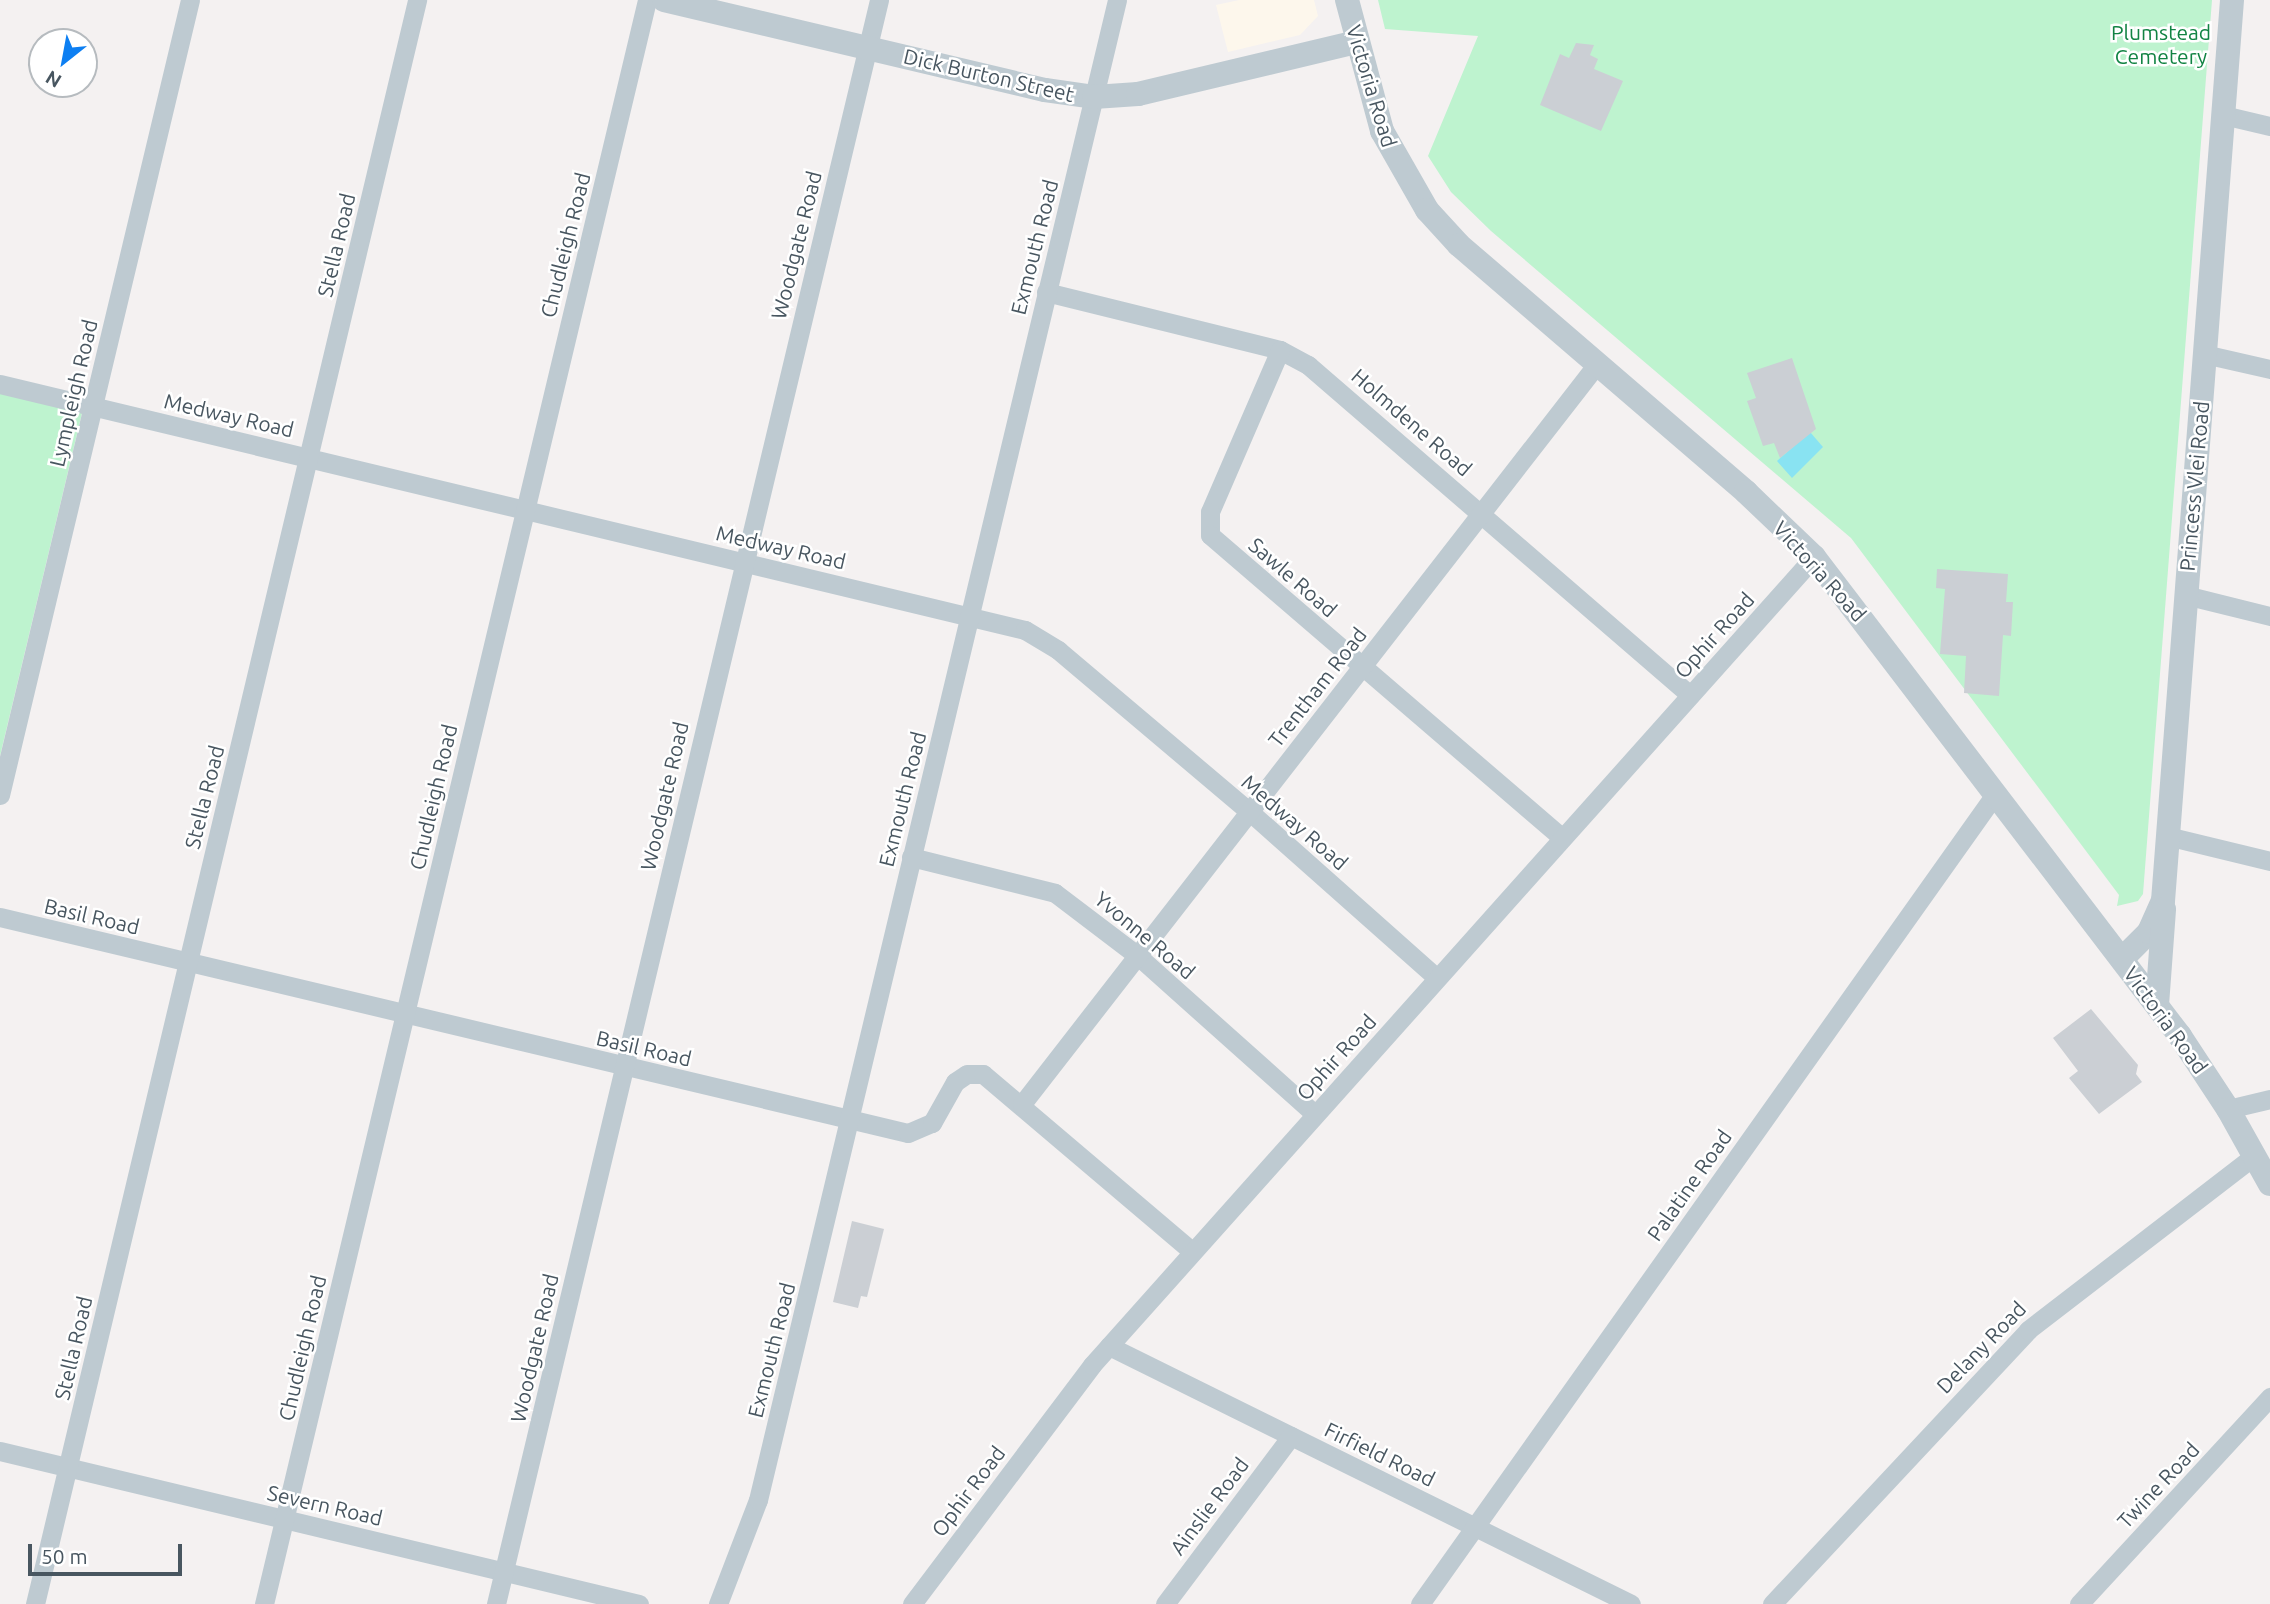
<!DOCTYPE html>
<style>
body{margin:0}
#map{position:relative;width:2270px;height:1604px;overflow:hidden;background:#f4f1f1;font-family:Ubuntu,sans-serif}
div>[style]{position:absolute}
.commercial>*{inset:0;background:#fdf7ec}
.green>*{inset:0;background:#bef3cf}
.water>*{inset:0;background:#89e3f2}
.building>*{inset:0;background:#cbcfd4}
.minor>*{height:19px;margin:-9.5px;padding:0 9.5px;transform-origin:9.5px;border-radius:9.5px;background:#becad1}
.tertiary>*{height:24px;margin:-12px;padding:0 12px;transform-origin:12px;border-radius:12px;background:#becad1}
span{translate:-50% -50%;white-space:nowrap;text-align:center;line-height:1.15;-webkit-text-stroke:5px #fff;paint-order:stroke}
.park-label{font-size:21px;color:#118343}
.street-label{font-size:21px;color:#485660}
.north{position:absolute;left:28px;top:28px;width:70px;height:70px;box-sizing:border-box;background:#fff;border:2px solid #b6bbbf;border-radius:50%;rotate:211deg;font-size:19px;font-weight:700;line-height:28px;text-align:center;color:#485660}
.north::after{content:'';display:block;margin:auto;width:24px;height:32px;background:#0d7ff2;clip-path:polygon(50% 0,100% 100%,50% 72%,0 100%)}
.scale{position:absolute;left:28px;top:1544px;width:154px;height:32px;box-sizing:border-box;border:4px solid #485660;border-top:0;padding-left:9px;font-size:21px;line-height:24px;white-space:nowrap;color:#485660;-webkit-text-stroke:5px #fff;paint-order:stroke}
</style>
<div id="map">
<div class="commercial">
<div style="clip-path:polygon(1239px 0,1314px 0,1318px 16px,1300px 35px,1228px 52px,1216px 5px)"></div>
</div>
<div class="green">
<div style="clip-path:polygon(1378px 0,2212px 0,2143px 894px,2138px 901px,2117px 906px,2119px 895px,1851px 538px,1491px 231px,1451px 192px,1428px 156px,1478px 36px,1385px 29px)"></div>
<div style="clip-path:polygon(0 389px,83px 409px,0 756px)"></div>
</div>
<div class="water">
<div style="clip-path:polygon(1810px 432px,1823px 447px,1792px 478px,1777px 461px)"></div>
</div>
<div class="building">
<div style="clip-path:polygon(1576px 43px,1594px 45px,1590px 55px,1598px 59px,1594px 69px,1623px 81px,1601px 131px,1540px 105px,1560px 54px,1569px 58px)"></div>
<div style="clip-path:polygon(1792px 358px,1816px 429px,1780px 458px,1774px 443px,1763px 446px,1747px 401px,1756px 398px,1747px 373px)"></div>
<div style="clip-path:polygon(1937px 569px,2008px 574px,2006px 602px,2013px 602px,2011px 636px,2003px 635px,1999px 696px,1964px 693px,1966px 656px,1940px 654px,1945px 589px,1936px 588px)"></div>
<div style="clip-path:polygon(2091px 1009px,2138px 1065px,2136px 1074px,2142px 1082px,2099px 1114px,2069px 1078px,2078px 1071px,2053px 1038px)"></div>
<div style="clip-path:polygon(852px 1221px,884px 1229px,867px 1297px,861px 1296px,858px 1308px,833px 1302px)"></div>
</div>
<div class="minor">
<div style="left:2223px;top:115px;width:48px;rotate:13.2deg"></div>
<div style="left:1046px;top:292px;width:241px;rotate:13.9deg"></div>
<div style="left:1280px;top:350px;width:32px;rotate:28deg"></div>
<div style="left:1308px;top:365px;width:505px;rotate:40.82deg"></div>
<div style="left:1280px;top:350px;width:176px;rotate:113.4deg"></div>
<div style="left:1210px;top:512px;width:23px;rotate:90deg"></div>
<div style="left:1210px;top:535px;width:464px;rotate:40.7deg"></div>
<div style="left:2204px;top:354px;width:68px;rotate:12.8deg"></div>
<div style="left:0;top:384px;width:1054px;rotate:13.5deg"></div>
<div style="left:1025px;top:630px;width:39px;rotate:31deg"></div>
<div style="left:1058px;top:650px;width:251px;rotate:40.2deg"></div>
<div style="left:1250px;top:812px;width:250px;rotate:41.6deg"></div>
<div style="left:2185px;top:595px;width:88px;rotate:13.9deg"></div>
<div style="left:0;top:795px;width:817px;rotate:-76.56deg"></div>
<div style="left:2167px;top:836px;width:106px;rotate:13.6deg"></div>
<div style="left:911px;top:857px;width:148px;rotate:14deg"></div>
<div style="left:1055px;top:893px;width:104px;rotate:37.2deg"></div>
<div style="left:1138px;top:956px;width:237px;rotate:41.8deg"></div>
<div style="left:0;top:917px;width:933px;rotate:13.38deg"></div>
<div style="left:908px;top:1133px;width:26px;rotate:-23deg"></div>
<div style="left:932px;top:1123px;width:47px;rotate:-60.7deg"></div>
<div style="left:955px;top:1082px;width:14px;rotate:-34deg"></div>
<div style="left:967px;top:1074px;width:16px"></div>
<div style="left:983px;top:1074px;width:274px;rotate:40.3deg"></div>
<div style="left:1022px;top:1104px;width:937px;rotate:-52.15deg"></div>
<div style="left:2228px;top:1109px;width:43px;rotate:-13.4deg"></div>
<div style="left:1109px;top:1346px;width:582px;rotate:26.3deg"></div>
<div style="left:0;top:1451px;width:657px;rotate:13.47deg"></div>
<div style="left:35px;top:1604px;width:1649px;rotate:-76.6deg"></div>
<div style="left:264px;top:1604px;width:1649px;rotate:-76.57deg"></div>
<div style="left:496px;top:1604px;width:1649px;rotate:-76.57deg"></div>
<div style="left:718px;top:1604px;width:111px;rotate:-69deg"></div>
<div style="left:758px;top:1500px;width:1542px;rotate:-76.54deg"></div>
<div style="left:912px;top:1604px;width:299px;rotate:-53deg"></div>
<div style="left:1092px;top:1365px;width:1084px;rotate:-48.22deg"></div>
<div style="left:1165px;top:1604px;width:210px;rotate:-53.1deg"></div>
<div style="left:1420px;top:1604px;width:995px;rotate:-54.62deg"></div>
<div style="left:1772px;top:1604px;width:375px;rotate:-46.9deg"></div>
<div style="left:2028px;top:1330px;width:285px;rotate:-37.6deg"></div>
<div style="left:2079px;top:1604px;width:282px;rotate:-47.3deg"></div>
</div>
<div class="tertiary">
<div style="left:664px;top:0;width:391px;rotate:13.3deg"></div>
<div style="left:1045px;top:90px;width:49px;rotate:8.1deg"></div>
<div style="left:1094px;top:97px;width:44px;rotate:-3.9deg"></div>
<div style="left:1138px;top:94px;width:225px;rotate:-13.4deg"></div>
<div style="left:1347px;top:0;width:136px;rotate:75deg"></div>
<div style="left:1382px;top:131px;width:91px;rotate:60.3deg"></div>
<div style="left:1427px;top:210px;width:47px;rotate:47.6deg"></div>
<div style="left:1459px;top:245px;width:379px;rotate:40.7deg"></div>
<div style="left:1746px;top:492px;width:94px;rotate:43.7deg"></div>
<div style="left:1814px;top:557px;width:603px;rotate:52.62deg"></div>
<div style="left:2180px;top:1036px;width:87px;rotate:56.7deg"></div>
<div style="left:2228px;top:1109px;width:86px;rotate:60.8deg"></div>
<div style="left:2122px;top:959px;width:38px;rotate:-45deg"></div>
<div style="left:2149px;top:932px;width:34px;rotate:-66deg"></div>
<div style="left:2163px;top:901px;width:904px;rotate:-85.62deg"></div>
<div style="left:2157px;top:1005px;width:96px;rotate:-85.8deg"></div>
</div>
<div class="park-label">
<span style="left:2161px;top:44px">Plumstead<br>Cemetery</span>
</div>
<div class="street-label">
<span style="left:989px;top:75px;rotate:13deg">Dick Burton Street</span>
<span style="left:1372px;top:86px;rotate:73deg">Victoria Road</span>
<span style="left:336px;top:245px;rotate:-77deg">Stella Road</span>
<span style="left:565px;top:245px;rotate:-76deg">Chudleigh Road</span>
<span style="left:796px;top:245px;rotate:-76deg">Woodgate Road</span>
<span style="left:1034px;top:247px;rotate:-76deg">Exmouth Road</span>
<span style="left:73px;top:393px;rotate:-77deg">Lympleigh Road</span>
<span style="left:229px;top:415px;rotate:13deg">Medway Road</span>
<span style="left:1412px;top:422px;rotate:41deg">Holmdene Road</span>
<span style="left:2194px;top:486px;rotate:-85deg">Princess Vlei Road</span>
<span style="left:781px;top:547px;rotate:13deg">Medway Road</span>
<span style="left:1820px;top:571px;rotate:48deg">Victoria Road</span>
<span style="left:1293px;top:577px;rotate:41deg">Sawle Road</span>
<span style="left:1714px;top:635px;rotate:-48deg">Ophir Road</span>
<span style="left:1317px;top:687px;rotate:-52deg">Trentham Road</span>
<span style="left:664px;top:796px;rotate:-77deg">Woodgate Road</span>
<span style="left:204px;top:797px;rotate:-76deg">Stella Road</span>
<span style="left:433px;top:797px;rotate:-77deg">Chudleigh Road</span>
<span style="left:902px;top:799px;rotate:-76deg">Exmouth Road</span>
<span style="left:1295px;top:822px;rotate:41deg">Medway Road</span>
<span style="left:92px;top:916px;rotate:13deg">Basil Road</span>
<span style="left:1145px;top:935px;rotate:40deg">Yvonne Road</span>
<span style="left:2166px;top:1020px;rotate:54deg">Victoria Road</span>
<span style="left:644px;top:1048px;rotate:13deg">Basil Road</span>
<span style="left:1336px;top:1057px;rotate:-48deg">Ophir Road</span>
<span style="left:1689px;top:1185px;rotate:-55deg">Palatine Road</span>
<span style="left:1981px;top:1347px;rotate:-46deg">Delany Road</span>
<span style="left:73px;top:1348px;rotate:-77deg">Stella Road</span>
<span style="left:302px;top:1348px;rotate:-77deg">Chudleigh Road</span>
<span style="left:534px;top:1348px;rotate:-77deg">Woodgate Road</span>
<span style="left:771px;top:1350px;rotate:-76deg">Exmouth Road</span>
<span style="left:1380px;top:1454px;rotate:26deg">Firfield Road</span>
<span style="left:2158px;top:1485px;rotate:-47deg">Twine Road</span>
<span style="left:968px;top:1491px;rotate:-53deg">Ophir Road</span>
<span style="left:325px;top:1505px;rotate:13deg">Severn Road</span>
<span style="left:1209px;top:1506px;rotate:-53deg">Ainslie Road</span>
</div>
<div class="north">N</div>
<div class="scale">50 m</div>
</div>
